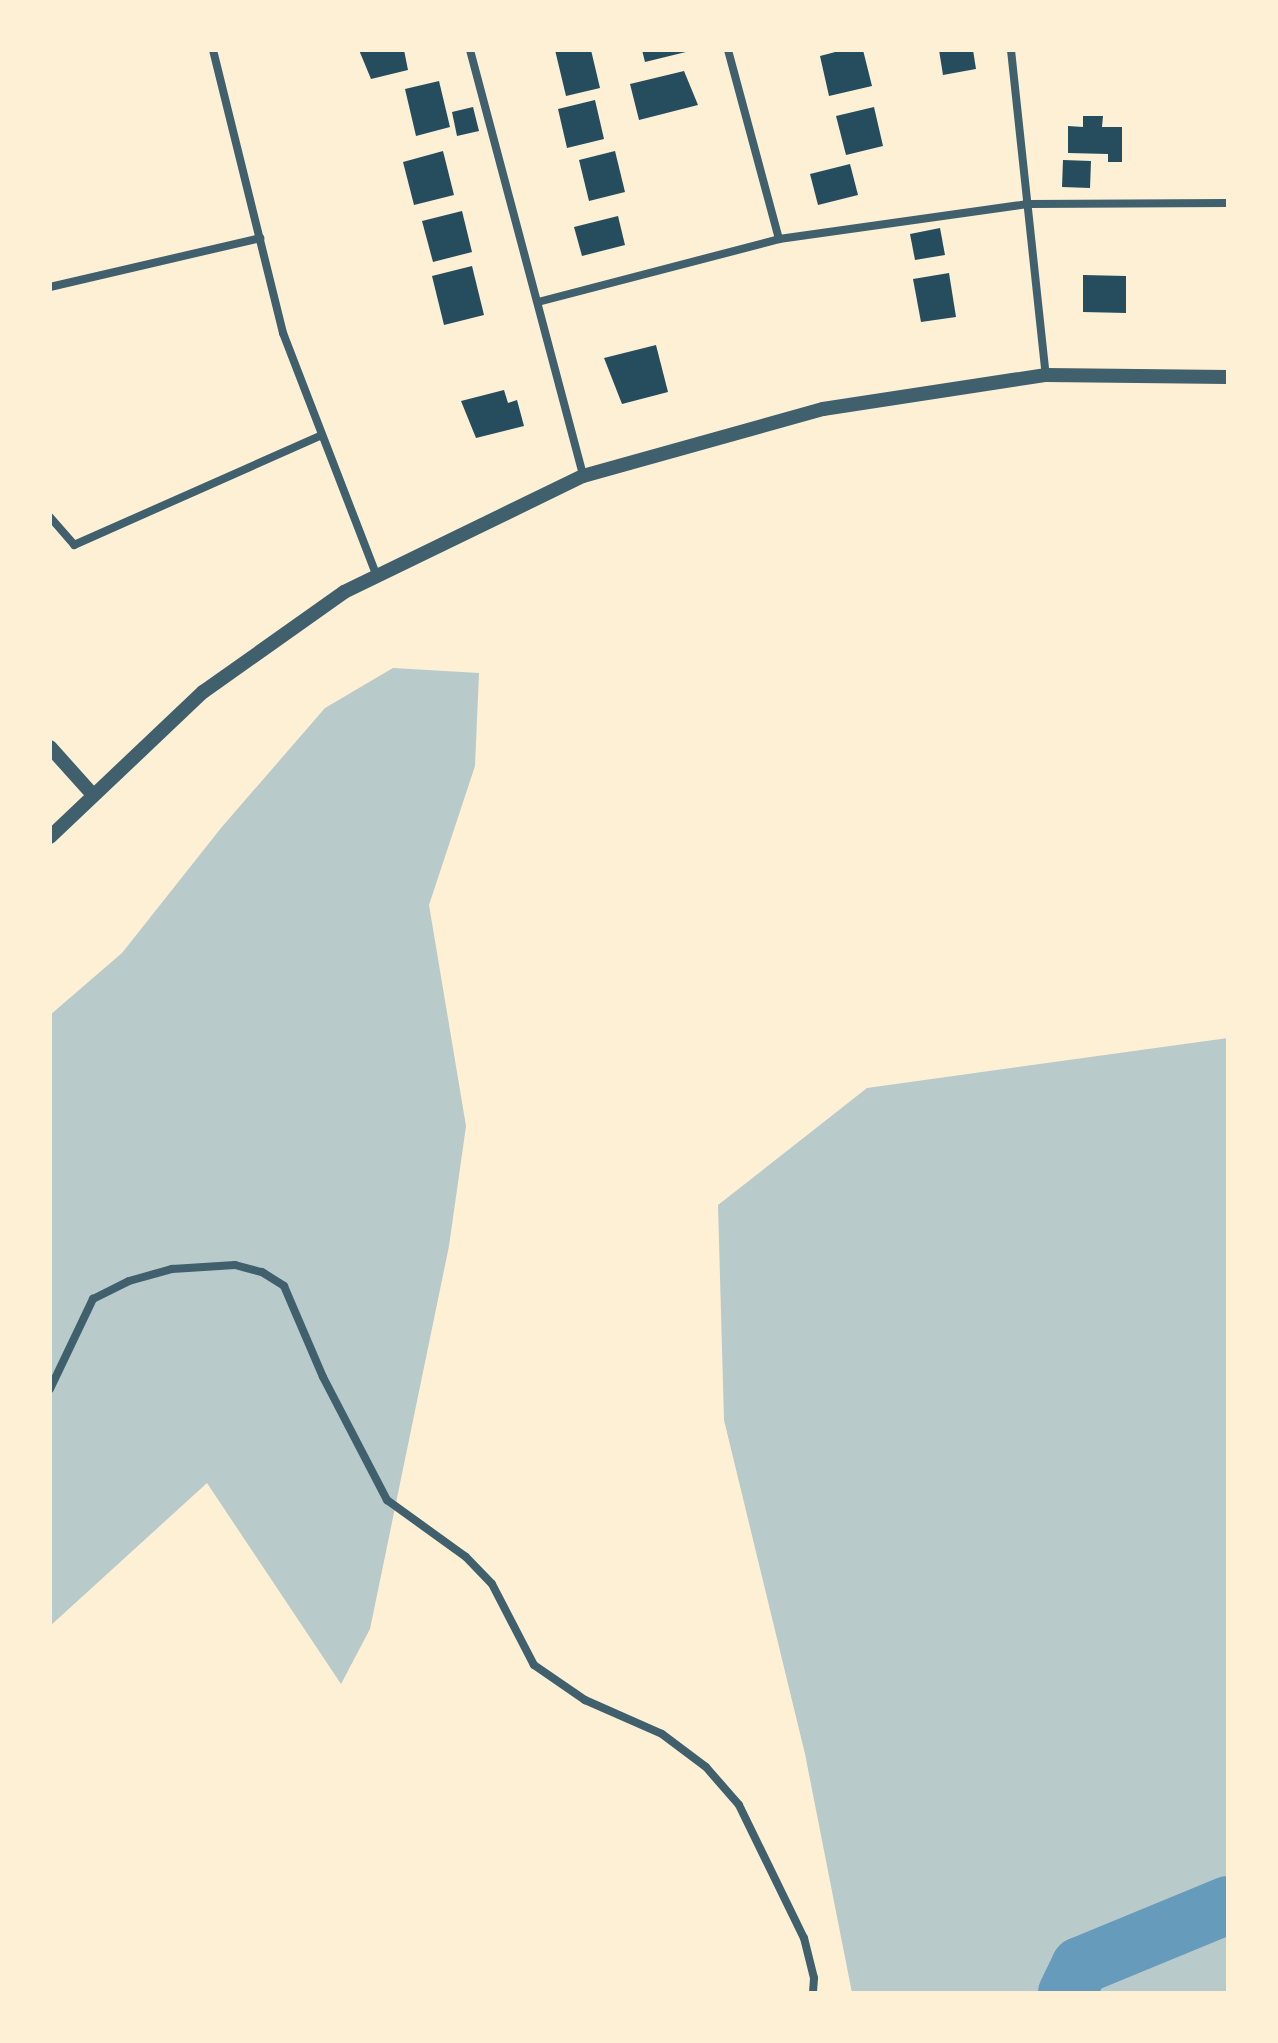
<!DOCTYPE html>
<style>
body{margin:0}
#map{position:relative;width:1278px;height:2043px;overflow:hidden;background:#fdf0d5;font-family:Karla,sans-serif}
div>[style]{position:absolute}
.green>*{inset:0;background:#b9caca}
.river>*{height:58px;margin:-29px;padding:0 29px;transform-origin:29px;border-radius:29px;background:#669bbc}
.building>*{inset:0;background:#264d5e}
.minor>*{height:8px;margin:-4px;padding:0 4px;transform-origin:4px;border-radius:4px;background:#3f606c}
.tertiary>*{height:14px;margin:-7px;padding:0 7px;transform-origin:7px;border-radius:7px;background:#3f606c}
span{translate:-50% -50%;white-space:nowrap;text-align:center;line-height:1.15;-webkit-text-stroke:6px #fdf0d5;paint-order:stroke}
.frame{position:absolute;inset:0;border:52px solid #fdf0d5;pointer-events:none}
</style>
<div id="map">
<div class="green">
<div style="clip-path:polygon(393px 668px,479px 673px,475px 766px,429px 905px,466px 1126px,449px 1246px,370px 1629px,341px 1684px,207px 1483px,50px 1626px,50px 1015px,122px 953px,221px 828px,325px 708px)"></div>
<div style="clip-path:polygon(1228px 1038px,1228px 1993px,852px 1993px,805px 1754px,724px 1420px,718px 1205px,867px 1088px)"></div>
</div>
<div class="river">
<div style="left:1067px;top:1993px;width:30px;rotate:-64deg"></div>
<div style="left:1080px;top:1966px;width:160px;rotate:-22.4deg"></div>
</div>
<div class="building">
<div style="clip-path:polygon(359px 50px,404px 50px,408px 70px,371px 79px)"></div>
<div style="clip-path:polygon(555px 50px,591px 50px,600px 88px,566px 96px)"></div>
<div style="clip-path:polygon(642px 50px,690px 50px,690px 51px,645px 62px)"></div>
<div style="clip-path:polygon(843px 50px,863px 50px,872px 86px,829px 96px,820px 56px)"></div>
<div style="clip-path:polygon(939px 50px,973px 50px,976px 69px,943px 75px)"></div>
<div style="clip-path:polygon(684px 71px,698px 105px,639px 120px,630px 84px)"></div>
<div style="clip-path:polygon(439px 81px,450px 127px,416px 136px,405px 89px)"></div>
<div style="clip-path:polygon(595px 100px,604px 139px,567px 148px,558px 109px)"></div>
<div style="clip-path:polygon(473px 107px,479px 131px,457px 136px,452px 112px)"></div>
<div style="clip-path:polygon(874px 107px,883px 146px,846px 155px,836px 116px)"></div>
<div style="clip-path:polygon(1083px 116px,1103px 116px,1102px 127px,1122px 127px,1122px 162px,1108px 162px,1108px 154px,1068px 153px,1068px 126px,1083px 127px)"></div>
<div style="clip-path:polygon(443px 151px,454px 195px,414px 205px,403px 162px)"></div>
<div style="clip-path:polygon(615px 151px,625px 192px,589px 201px,579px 160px)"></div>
<div style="clip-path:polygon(1063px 160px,1091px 161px,1090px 188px,1062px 187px)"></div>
<div style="clip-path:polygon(850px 164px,858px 195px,818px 205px,810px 174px)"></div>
<div style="clip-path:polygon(462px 211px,472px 252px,433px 262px,422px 221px)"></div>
<div style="clip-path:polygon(618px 216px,625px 245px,582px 256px,574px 227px)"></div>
<div style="clip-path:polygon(940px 228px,945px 255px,915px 260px,910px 234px)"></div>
<div style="clip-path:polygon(472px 266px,484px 315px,444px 325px,432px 276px)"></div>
<div style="clip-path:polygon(949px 273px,956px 317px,921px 322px,913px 279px)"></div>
<div style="clip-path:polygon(1083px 275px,1126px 276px,1126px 313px,1083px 312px)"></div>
<div style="clip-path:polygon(656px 345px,668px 392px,622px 404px,604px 358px)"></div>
<div style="clip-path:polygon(504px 390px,508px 403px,517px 400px,524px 426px,476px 438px,461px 401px)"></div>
</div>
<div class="minor">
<div style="left:213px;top:50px;width:292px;rotate:76.1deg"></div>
<div style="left:283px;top:333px;width:261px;rotate:68.9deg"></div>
<div style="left:470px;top:50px;width:441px;rotate:75.1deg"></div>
<div style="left:728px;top:50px;width:196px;rotate:74.9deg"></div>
<div style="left:1011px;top:50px;width:327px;rotate:83.9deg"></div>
<div style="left:50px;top:287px;width:216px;rotate:-13.1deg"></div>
<div style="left:538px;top:302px;width:249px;rotate:-14.6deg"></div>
<div style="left:779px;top:239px;width:251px;rotate:-8deg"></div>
<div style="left:1028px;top:204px;width:200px;rotate:-0.3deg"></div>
<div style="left:50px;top:517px;width:37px;rotate:49deg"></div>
<div style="left:74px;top:545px;width:271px;rotate:-23.9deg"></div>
<div style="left:50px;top:1389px;width:100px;rotate:-64.5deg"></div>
<div style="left:93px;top:1299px;width:40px;rotate:-26.6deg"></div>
<div style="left:129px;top:1281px;width:45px;rotate:-15.6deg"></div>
<div style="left:172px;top:1269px;width:63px;rotate:-3.6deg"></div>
<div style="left:235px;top:1265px;width:28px;rotate:15deg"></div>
<div style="left:262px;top:1272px;width:26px;rotate:32deg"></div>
<div style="left:284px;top:1286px;width:99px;rotate:66.8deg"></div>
<div style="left:323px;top:1377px;width:139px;rotate:62.5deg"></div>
<div style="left:387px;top:1500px;width:97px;rotate:35.8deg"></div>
<div style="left:466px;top:1557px;width:37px;rotate:46deg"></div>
<div style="left:492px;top:1584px;width:91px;rotate:62.6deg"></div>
<div style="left:534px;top:1665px;width:62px;rotate:34.5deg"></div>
<div style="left:585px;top:1700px;width:84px;rotate:23.8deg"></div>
<div style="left:662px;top:1734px;width:55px;rotate:36.9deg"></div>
<div style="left:706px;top:1767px;width:50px;rotate:49deg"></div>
<div style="left:739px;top:1805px;width:148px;rotate:64deg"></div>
<div style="left:804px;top:1938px;width:41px;rotate:76deg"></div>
<div style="left:814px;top:1978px;width:15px;rotate:94deg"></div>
</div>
<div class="tertiary">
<div style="left:50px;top:747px;width:64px;rotate:48.1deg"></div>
<div style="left:50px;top:837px;width:211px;rotate:-43.5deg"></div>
<div style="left:203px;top:692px;width:173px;rotate:-35.3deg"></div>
<div style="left:344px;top:592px;width:266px;rotate:-25.9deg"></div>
<div style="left:583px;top:476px;width:249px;rotate:-15.6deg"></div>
<div style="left:823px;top:409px;width:226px;rotate:-8.7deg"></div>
<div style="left:1046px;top:375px;width:182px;rotate:0.6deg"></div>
</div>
<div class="frame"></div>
</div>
